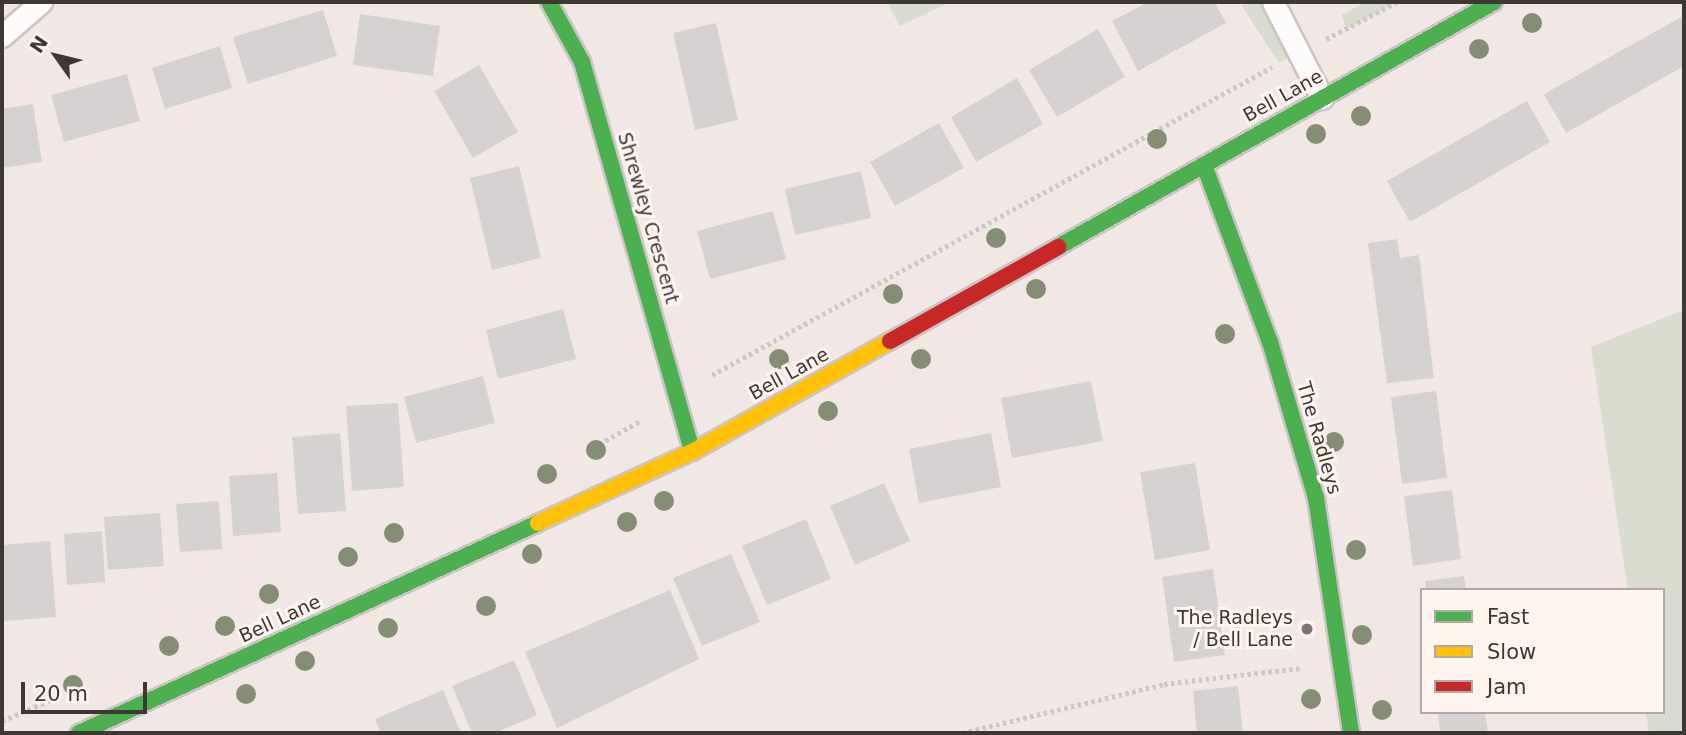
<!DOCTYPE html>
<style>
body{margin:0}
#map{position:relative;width:1686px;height:735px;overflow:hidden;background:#f1e8e5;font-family:"DejaVu Sans",sans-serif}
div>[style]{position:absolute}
.green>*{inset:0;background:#d9dcce}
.building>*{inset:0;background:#d7d2d2}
.path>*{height:4.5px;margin-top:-2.25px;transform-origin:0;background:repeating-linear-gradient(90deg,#cbc8c6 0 3.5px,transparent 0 7px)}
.roads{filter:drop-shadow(2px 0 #ccc5c3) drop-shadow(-2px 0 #ccc5c3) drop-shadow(0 2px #ccc5c3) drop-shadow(0 -2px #ccc5c3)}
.lane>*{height:21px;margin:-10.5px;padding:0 10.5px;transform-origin:10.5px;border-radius:10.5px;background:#fdfcfb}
.fast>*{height:16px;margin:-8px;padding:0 8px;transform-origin:8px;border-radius:8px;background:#4caf50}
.slow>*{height:16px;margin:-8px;padding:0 8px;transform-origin:8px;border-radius:8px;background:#ffc107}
.jam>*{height:16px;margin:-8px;padding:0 8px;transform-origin:8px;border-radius:8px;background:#c62828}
.trees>*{width:20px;height:20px;margin:-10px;border-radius:50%;background:#858e74}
.dots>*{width:19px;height:19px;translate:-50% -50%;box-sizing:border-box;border:4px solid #fff5f0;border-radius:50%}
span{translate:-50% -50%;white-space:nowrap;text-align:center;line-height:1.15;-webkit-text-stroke:6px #fff5f0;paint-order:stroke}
.street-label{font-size:19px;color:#3e3835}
.poi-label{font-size:19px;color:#3e3835}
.right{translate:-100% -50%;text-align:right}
.frame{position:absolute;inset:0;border:4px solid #3e3835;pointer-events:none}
.legend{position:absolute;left:1420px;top:588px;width:245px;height:126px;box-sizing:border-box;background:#fff5f0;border:2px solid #b2a9a5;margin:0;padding:9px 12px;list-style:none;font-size:21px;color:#3e3835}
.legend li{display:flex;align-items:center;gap:14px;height:35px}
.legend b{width:35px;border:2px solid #b2a9a5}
.north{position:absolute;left:21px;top:21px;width:70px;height:70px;-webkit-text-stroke:5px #fff5f0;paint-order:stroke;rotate:304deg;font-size:19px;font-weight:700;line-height:28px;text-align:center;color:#3e3835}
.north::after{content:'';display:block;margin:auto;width:24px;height:32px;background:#3e3835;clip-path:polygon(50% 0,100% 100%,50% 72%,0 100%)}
.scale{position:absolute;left:21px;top:682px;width:126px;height:32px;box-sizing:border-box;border:4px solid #3e3835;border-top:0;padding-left:9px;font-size:21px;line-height:24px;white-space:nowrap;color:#3e3835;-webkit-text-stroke:5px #fff5f0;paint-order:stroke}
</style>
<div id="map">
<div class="green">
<div style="clip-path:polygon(887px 2px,950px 2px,900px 26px)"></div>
<div style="clip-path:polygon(1273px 2px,1297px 54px,1279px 63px,1241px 5px)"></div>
<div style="clip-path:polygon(1365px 2px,1397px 2px,1346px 29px,1342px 15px)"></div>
<div style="clip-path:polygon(1684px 310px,1684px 733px,1649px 733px,1646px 712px,1663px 712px,1663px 590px,1628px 590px,1591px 347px)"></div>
</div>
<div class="building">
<div style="clip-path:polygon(1148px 2px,1215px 2px,1226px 23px,1138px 71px,1112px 21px)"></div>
<div style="clip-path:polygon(323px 10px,337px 56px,248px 84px,233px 37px)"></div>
<div style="clip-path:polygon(360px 14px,440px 26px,433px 76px,353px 65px)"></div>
<div style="clip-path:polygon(1683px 16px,1684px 66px,1566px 133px,1544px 94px)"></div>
<div style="clip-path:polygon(716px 23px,738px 120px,695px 130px,673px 33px)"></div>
<div style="clip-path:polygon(1098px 29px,1125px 77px,1057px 117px,1029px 70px)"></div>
<div style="clip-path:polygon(220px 46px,232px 88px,165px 109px,152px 68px)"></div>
<div style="clip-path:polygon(479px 65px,518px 132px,473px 158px,434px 91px)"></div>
<div style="clip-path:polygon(127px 74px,140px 121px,64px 142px,51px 95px)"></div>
<div style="clip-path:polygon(1017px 78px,1043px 124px,976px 162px,951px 117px)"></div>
<div style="clip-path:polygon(1527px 101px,1550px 142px,1410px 222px,1387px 181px)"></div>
<div style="clip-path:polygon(33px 104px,42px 162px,2px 168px,2px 109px)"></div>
<div style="clip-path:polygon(939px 123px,964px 168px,895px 206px,870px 162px)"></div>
<div style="clip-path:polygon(519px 166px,541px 258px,492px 270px,470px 178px)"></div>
<div style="clip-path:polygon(861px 171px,871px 218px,795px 235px,785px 189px)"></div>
<div style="clip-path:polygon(773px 211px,786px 259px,710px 279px,697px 231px)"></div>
<div style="clip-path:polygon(1397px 239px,1400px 258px,1419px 255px,1434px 378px,1387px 383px,1368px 243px)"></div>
<div style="clip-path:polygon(563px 309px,576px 359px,498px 379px,486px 330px)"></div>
<div style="clip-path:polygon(483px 376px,495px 423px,416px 443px,404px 397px)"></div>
<div style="clip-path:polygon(1091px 381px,1103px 441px,1012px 458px,1001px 398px)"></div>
<div style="clip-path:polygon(1436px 391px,1447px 478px,1402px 484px,1391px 397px)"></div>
<div style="clip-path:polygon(398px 403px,404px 487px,352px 491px,346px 406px)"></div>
<div style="clip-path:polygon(340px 433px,346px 511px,298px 514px,292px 437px)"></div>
<div style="clip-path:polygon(991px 433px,1001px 487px,919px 503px,909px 449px)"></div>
<div style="clip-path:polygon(1195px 463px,1210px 550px,1155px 560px,1140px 472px)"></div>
<div style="clip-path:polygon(277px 473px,281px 532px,233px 536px,229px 476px)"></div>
<div style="clip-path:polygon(884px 483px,910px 541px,855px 565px,830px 506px)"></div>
<div style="clip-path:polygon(1452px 490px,1461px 559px,1413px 566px,1404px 496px)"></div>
<div style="clip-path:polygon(219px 501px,222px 549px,180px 552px,176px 504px)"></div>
<div style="clip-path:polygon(160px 513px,164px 566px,108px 570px,104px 517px)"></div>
<div style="clip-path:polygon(806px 519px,831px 579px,767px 605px,742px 546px)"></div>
<div style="clip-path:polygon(102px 531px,105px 582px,67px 585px,64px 534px)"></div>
<div style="clip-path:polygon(50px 541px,56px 617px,4px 621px,2px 545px)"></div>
<div style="clip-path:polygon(731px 554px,760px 622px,702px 646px,673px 578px)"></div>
<div style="clip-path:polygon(1213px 569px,1225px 655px,1174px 662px,1162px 577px)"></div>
<div style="clip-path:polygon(1464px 576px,1466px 590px,1426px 590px,1425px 581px)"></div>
<div style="clip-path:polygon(670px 590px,699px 659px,557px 728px,525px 652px)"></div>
<div style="clip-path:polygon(514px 660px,537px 715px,495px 733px,472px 733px,452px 686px)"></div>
<div style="clip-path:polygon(1238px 686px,1243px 733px,1197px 733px,1193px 691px)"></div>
<div style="clip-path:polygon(443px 690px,461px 733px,381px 733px,375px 719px)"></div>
<div style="clip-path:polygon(1438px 712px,1485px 712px,1488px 733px,1440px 733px)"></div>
</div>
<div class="path">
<div style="left:1326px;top:39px;width:80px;rotate:-27.5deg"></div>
<div style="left:712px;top:375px;width:639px;rotate:-28.81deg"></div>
<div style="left:587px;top:451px;width:61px;rotate:-29.5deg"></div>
<div style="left:2px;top:721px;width:58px;rotate:-23.5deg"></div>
<div style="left:962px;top:733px;width:208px;rotate:-13.6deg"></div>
<div style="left:1164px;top:684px;width:138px;rotate:-6.7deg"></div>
</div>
<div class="roads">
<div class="lane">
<div style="left:1273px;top:2px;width:108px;rotate:63deg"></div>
<div style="left:2px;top:36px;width:52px;rotate:-41.1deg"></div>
</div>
<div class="fast">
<div style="left:549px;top:2px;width:68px;rotate:61.2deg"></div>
<div style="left:582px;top:62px;width:405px;rotate:74.2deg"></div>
<div style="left:1204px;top:165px;width:189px;rotate:69.6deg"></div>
<div style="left:1270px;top:342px;width:163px;rotate:73.6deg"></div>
<div style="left:1316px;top:498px;width:238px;rotate:81.5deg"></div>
<div style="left:1058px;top:247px;width:500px;rotate:-29.33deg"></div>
<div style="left:79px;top:733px;width:505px;rotate:-24.58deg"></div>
</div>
<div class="slow">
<div style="left:538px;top:523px;width:170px;rotate:-24.8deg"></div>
<div style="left:692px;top:452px;width:227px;rotate:-29.3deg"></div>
</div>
<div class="jam">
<div style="left:890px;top:341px;width:193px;rotate:-29.2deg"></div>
</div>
</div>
<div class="trees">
<div style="left:1532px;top:23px"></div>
<div style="left:1479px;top:49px"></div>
<div style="left:1361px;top:116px"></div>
<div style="left:1316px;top:134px"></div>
<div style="left:1157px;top:139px"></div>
<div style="left:996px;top:238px"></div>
<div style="left:1036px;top:289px"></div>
<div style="left:893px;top:294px"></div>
<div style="left:1225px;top:334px"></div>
<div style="left:779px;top:359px"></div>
<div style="left:921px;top:359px"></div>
<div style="left:828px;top:411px"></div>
<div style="left:1334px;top:442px"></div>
<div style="left:596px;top:450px"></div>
<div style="left:547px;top:474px"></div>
<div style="left:664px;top:501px"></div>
<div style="left:627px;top:522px"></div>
<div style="left:394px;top:533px"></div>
<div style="left:1356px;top:550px"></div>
<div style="left:532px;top:554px"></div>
<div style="left:348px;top:557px"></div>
<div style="left:269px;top:594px"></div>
<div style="left:486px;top:606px"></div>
<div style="left:225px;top:626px"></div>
<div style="left:388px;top:628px"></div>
<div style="left:1362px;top:635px"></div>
<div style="left:169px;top:646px"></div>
<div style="left:305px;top:661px"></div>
<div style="left:73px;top:685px"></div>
<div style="left:246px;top:694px"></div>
<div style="left:1311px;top:699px"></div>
<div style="left:1382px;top:710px"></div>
</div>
<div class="dots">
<div style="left:1307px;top:629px;background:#7d7673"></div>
</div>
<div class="street-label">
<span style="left:1283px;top:96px;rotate:-29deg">Bell Lane</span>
<span style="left:648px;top:218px;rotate:74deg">Shrewley Crescent</span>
<span style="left:789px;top:374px;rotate:-29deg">Bell Lane</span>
<span style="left:1319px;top:438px;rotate:74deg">The Radleys</span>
<span style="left:280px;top:619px;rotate:-25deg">Bell Lane</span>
</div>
<div class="poi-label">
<span class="right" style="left:1293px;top:629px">The Radleys<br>/ Bell Lane</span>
</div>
<div class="frame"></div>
<ul class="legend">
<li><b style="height:9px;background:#4caf50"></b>Fast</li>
<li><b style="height:9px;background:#ffc107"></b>Slow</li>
<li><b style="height:9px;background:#c62828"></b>Jam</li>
</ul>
<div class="north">N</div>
<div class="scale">20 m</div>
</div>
